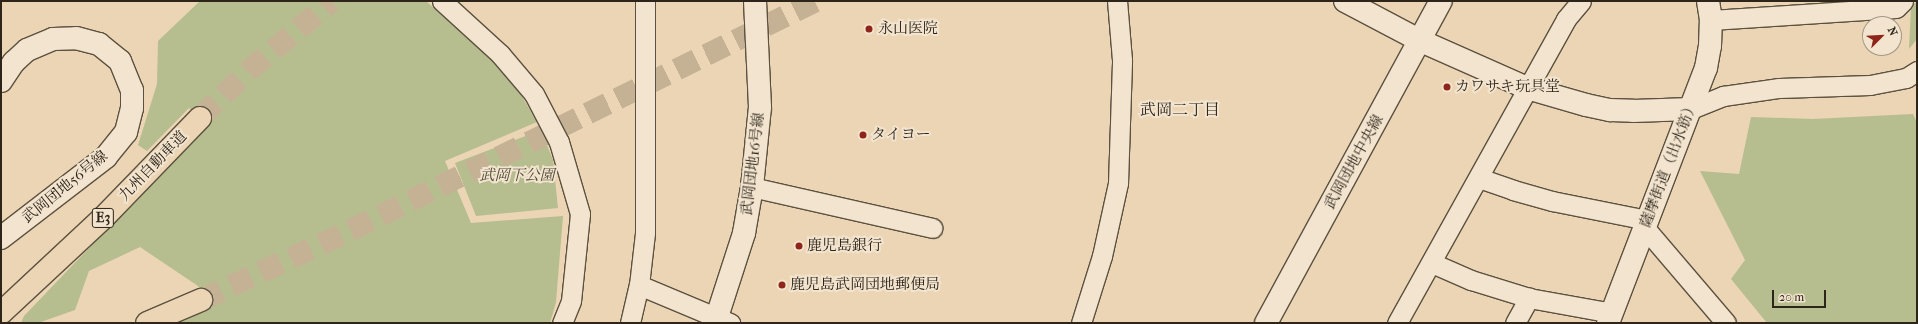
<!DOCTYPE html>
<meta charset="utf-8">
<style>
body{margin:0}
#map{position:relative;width:1918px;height:324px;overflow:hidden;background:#ebd5b4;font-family:"IM FELL French Canon","Noto Serif JP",serif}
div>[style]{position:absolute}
.green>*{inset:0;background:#b6bd8e}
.highway-tunnel>*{height:22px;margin-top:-11px;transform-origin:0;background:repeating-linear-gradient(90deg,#c5b295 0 22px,transparent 0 33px)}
.roads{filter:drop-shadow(1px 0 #5c5140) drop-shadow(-1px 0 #5c5140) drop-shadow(0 1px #5c5140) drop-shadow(0 -1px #5c5140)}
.street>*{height:19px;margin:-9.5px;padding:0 9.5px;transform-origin:9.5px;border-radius:9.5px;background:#f2e4ce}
.secondary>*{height:22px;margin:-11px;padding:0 11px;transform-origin:11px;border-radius:11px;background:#f2e4ce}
.highway>*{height:22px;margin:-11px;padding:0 11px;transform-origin:11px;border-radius:11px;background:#ebd5b4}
.dots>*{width:11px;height:11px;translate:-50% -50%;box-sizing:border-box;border:2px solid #f2e4ce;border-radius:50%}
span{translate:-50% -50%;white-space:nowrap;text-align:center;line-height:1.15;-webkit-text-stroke:4px #f2e4ce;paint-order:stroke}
.shield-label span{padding:1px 3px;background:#f2e4ce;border:1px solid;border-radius:3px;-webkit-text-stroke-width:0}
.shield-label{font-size:14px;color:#2d251a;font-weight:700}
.poi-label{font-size:15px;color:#2d251a}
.left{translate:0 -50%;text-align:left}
.street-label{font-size:15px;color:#2d251a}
.park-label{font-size:15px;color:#4f4b37;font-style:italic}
.neighbourhood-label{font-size:16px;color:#2d251a}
.frame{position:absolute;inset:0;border:2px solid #2d251a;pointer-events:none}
.north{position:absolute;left:1862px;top:16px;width:40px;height:40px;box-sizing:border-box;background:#f2e4ce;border:1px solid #a39886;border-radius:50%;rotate:66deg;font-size:11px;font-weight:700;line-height:16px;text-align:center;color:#2d251a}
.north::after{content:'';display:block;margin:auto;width:14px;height:18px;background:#8f2418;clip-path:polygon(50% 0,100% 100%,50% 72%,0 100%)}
.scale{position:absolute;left:1772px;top:290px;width:54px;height:18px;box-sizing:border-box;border:2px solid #2d251a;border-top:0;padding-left:5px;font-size:12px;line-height:14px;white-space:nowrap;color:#2d251a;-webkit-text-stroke:3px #f2e4ce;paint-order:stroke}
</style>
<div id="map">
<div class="green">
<div style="clip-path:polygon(200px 1px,426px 1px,510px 76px,537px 122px,445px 161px,471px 223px,563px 216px,556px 302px,550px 323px,177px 323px,207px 309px,198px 286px,140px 247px,89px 271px,75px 310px,38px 323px,21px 323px,24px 316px,89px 248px,207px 127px,189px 108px,147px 151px,138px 145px,157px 84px,158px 41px)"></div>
<div style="clip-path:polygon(1917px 1px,1917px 39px,1909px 49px,1911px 7px)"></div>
<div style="clip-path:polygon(1913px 114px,1917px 123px,1917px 323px,1767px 323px,1731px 279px,1745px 260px,1700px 171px,1739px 174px,1751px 117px,1813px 119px)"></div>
<div style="clip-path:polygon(541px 130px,553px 160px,558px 208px,476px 216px,455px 163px)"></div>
</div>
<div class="highway-tunnel">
<div style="left:200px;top:118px;width:67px;rotate:-44.4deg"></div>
<div style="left:248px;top:71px;width:109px;rotate:-39.8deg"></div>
<div style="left:201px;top:300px;width:166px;rotate:-25deg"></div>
<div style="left:351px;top:230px;width:518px;rotate:-26.22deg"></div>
</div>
<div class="roads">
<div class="street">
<div style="left:442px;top:1px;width:79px;rotate:42.4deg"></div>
<div style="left:500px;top:54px;width:52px;rotate:49.6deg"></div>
<div style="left:534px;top:94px;width:54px;rotate:62.5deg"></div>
<div style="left:559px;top:142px;width:75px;rotate:73.7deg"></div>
<div style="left:580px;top:214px;width:87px;rotate:95.9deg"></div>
<div style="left:571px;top:301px;width:24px;rotate:112deg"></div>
<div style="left:1711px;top:20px;width:185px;rotate:-3.7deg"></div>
<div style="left:1896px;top:8px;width:10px;rotate:-45deg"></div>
<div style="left:1691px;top:109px;width:35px;rotate:-22deg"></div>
<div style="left:1723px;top:96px;width:57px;rotate:-8.1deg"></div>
<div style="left:1779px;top:88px;width:91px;rotate:-1.9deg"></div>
<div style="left:1870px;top:85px;width:37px;rotate:-11deg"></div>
<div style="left:1906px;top:78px;width:13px;rotate:-32deg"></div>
<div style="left:1479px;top:178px;width:36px;rotate:19deg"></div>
<div style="left:1513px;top:190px;width:41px;rotate:15.8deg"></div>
<div style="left:1552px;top:201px;width:97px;rotate:11.3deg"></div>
<div style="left:752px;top:187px;width:185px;rotate:12.8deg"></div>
<div style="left:1644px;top:227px;width:126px;rotate:49.5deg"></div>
<div style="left:1432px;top:263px;width:43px;rotate:23.6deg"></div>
<div style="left:1471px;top:280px;width:61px;rotate:17.2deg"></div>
<div style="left:1529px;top:298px;width:84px;rotate:10.2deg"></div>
<div style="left:639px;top:285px;width:99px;rotate:22.7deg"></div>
<div style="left:630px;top:323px;width:39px;rotate:-77deg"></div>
<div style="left:639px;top:285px;width:52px;rotate:-83.4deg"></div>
<div style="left:645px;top:233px;width:232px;rotate:-90deg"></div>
<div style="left:1081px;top:323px;width:70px;rotate:-72.6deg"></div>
<div style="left:1102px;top:256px;width:75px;rotate:-77.6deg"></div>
<div style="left:1118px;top:183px;width:123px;rotate:-88.1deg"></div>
<div style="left:1122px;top:60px;width:59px;rotate:-94.8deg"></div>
<div style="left:1397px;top:323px;width:348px;rotate:-60.9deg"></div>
<div style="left:1566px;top:19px;width:23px;rotate:-50deg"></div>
<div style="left:1515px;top:323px;width:29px;rotate:-61deg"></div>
</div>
<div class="secondary">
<div style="left:1345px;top:1px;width:86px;rotate:27.8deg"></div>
<div style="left:1421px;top:41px;width:116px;rotate:23.9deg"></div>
<div style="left:1527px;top:88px;width:61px;rotate:16.1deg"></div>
<div style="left:1586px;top:105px;width:25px;rotate:12deg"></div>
<div style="left:1610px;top:110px;width:23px;rotate:2deg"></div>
<div style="left:1633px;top:111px;width:58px;rotate:-2deg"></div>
<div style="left:1px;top:81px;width:23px;rotate:-56deg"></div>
<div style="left:14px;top:62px;width:18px;rotate:-43deg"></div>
<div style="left:27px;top:50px;width:28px;rotate:-23deg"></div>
<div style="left:53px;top:39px;width:23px;rotate:-2deg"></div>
<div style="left:76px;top:38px;width:24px;rotate:15deg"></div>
<div style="left:99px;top:44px;width:27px;rotate:39deg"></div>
<div style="left:120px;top:61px;width:31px;rotate:68deg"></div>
<div style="left:132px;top:90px;width:18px;rotate:90deg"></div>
<div style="left:132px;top:108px;width:25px;rotate:104deg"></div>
<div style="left:126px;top:132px;width:32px;rotate:129deg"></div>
<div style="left:106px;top:157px;width:133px;rotate:142.4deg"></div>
<div style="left:715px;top:323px;width:95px;rotate:-72.1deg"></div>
<div style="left:744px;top:233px;width:47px;rotate:-80.1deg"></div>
<div style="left:752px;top:187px;width:80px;rotate:-84.3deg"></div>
<div style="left:760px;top:107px;width:106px;rotate:-92.7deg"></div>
<div style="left:1266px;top:323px;width:366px;rotate:-61.5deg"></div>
<div style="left:1608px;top:323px;width:273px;rotate:-69deg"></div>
<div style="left:1706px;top:68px;width:22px;rotate:-80deg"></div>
<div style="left:1710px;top:46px;width:26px;rotate:-88deg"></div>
<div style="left:1711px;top:20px;width:19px;rotate:-99deg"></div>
</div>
<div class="highway">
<div style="left:1px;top:313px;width:141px;rotate:-43deg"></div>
<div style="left:104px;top:217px;width:138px;rotate:-45.9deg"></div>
<div style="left:147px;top:323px;width:59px;rotate:-23.1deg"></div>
</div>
</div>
<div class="dots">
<div style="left:869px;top:29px;background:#8f2418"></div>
<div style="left:1447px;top:87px;background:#8f2418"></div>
<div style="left:863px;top:135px;background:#8f2418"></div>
<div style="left:799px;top:246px;background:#8f2418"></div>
<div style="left:782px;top:285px;background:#8f2418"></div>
</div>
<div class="shield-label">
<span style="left:103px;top:218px">E3</span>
</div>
<div class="poi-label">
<span class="left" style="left:878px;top:29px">永山医院</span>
<span class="left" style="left:1455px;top:87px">カワサキ玩具堂</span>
<span class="left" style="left:871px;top:135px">タイヨー</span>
<span class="left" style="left:807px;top:246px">鹿児島銀行</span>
<span class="left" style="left:790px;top:285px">鹿児島武岡団地郵便局</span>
</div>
<div class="street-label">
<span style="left:1354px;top:162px;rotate:-61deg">武岡団地中央線</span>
<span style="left:753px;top:164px;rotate:-83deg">武岡団地16号線</span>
<span style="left:1669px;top:164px;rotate:-69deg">薩摩街道（出水筋）</span>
<span style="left:153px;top:166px;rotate:-46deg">九州自動車道</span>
<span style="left:65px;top:187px;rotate:-39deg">武岡団地56号線</span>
</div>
<div class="park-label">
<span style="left:517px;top:176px">武岡下公園</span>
</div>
<div class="neighbourhood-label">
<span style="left:1180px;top:110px">武岡二丁目</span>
</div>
<div class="frame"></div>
<div class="north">N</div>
<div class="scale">20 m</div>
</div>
